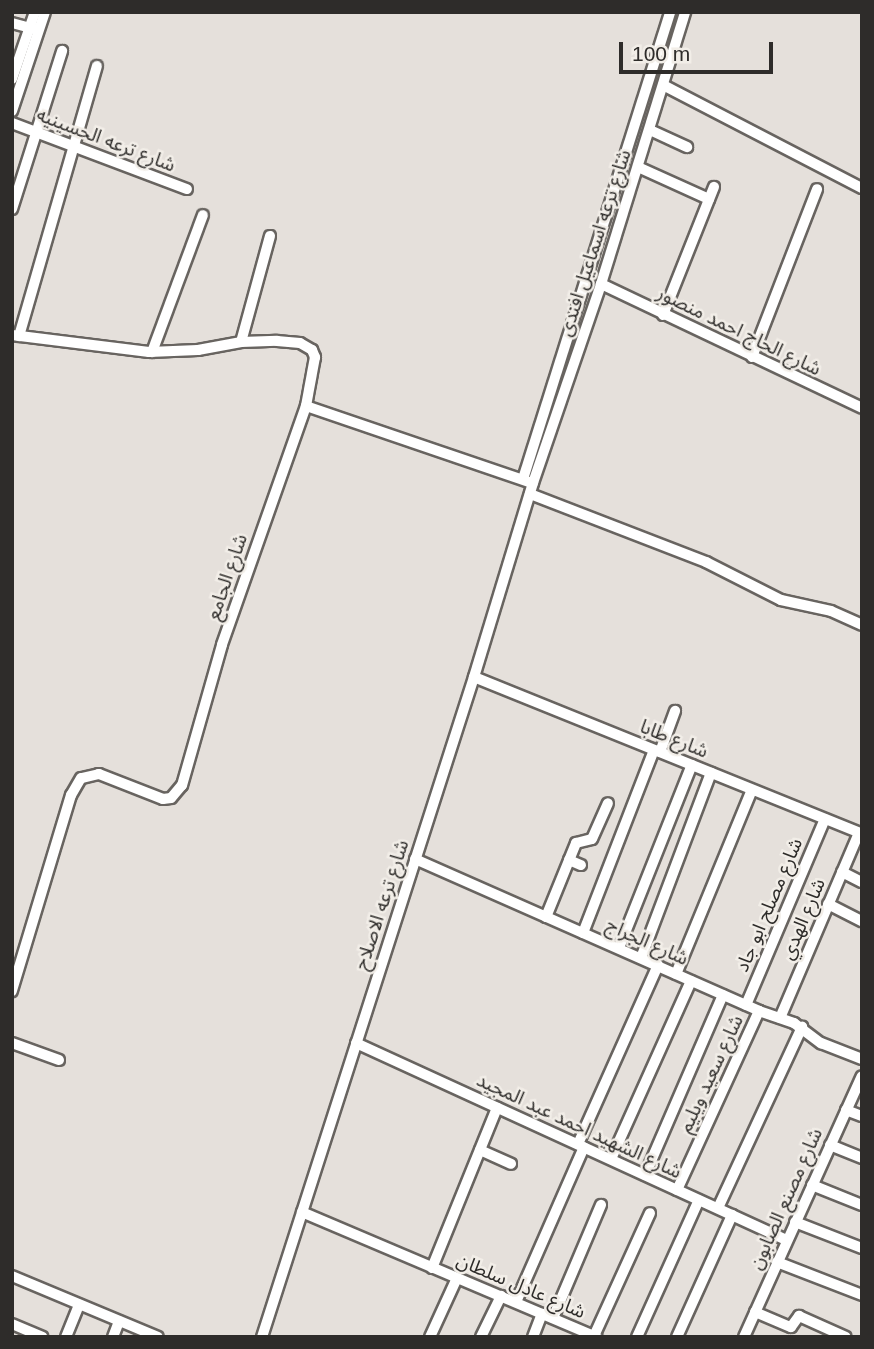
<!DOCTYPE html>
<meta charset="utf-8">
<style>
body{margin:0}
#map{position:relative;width:874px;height:1349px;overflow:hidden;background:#e5e0db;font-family:Helvetica,"Noto Sans Arabic",sans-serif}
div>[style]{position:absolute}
.roads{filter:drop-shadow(2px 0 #686460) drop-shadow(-2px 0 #686460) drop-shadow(0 2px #686460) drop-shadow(0 -2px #686460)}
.street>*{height:10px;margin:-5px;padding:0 5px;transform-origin:5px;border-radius:5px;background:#fff}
span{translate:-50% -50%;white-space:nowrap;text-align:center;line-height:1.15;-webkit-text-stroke:5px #f2eee8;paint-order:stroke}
.street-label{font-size:19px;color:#2e2c2a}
.frame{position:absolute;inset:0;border:14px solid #2e2c2a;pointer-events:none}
.scale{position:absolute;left:619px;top:42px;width:154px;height:32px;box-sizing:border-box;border:4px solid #2e2c2a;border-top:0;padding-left:9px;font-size:21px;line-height:24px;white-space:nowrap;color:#2e2c2a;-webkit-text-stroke:5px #f2eee8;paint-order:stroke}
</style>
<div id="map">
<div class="roads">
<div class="street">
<div style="left:12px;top:23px;width:24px;rotate:15deg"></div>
<div style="left:12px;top:79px;width:71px;rotate:-71.1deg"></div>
<div style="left:663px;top:85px;width:224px;rotate:27.4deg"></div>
<div style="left:12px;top:111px;width:104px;rotate:-71.6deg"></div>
<div style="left:12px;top:123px;width:187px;rotate:20.7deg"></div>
<div style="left:650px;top:130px;width:41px;rotate:24.7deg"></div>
<div style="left:638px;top:167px;width:78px;rotate:24.3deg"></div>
<div style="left:12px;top:209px;width:166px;rotate:-72.4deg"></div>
<div style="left:601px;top:284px;width:289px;rotate:25.4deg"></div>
<div style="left:663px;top:315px;width:138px;rotate:-68.3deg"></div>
<div style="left:12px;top:335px;width:138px;rotate:7.1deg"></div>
<div style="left:149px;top:352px;width:49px;rotate:-2.3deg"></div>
<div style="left:198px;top:350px;width:44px;rotate:-10.5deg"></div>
<div style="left:241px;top:342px;width:36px;rotate:-2deg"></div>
<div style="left:277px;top:341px;width:23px;rotate:5deg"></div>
<div style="left:300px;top:343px;width:14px;rotate:30deg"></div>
<div style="left:312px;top:350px;width:8px;rotate:67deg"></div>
<div style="left:315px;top:357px;width:50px;rotate:100.4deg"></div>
<div style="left:306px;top:406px;width:253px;rotate:109.4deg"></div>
<div style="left:222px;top:645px;width:146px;rotate:105.9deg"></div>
<div style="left:182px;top:785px;width:17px;rotate:130deg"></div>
<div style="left:171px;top:798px;width:8px;rotate:173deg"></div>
<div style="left:163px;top:799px;width:69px;rotate:-158.7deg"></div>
<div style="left:99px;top:774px;width:18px;rotate:167deg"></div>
<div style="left:81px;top:778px;width:20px;rotate:120deg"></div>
<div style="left:71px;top:795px;width:205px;rotate:106.8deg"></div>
<div style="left:19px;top:336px;width:281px;rotate:-73.9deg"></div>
<div style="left:241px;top:342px;width:110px;rotate:-74.7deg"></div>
<div style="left:152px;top:352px;width:146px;rotate:-69.6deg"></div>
<div style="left:752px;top:357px;width:180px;rotate:-68.8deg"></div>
<div style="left:306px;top:406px;width:236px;rotate:18.8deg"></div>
<div style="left:523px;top:479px;width:490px;rotate:-72.5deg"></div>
<div style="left:530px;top:494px;width:189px;rotate:21.1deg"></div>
<div style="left:706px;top:562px;width:84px;rotate:26.9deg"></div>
<div style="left:781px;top:600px;width:51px;rotate:12.4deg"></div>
<div style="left:831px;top:611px;width:34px;rotate:24deg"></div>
<div style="left:474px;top:677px;width:419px;rotate:22deg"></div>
<div style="left:660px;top:752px;width:44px;rotate:-69.9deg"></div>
<div style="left:415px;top:859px;width:376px;rotate:23.8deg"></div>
<div style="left:759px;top:1011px;width:37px;rotate:19deg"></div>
<div style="left:794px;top:1023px;width:34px;rotate:37deg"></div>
<div style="left:821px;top:1043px;width:44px;rotate:21.3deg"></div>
<div style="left:569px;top:860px;width:13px;rotate:23deg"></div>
<div style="left:842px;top:872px;width:22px;rotate:27deg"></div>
<div style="left:828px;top:904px;width:38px;rotate:27deg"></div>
<div style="left:546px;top:917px;width:80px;rotate:-67.9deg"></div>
<div style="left:576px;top:843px;width:16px;rotate:-14deg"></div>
<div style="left:592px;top:839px;width:39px;rotate:-66deg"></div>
<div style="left:583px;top:933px;width:196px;rotate:-68.8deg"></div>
<div style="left:619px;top:948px;width:197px;rotate:-68.3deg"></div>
<div style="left:641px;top:958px;width:198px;rotate:-69.3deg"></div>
<div style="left:676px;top:974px;width:199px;rotate:-67.6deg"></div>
<div style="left:746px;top:1005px;width:202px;rotate:-67deg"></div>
<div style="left:780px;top:1018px;width:201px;rotate:-66.9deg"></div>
<div style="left:12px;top:1043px;width:50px;rotate:19.9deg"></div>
<div style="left:356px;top:1043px;width:473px;rotate:24.6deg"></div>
<div style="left:846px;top:1110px;width:17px;rotate:21deg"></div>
<div style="left:578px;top:1144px;width:196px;rotate:-65.9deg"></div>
<div style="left:830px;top:1145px;width:35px;rotate:22deg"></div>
<div style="left:480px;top:1150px;width:34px;rotate:24deg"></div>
<div style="left:611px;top:1159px;width:195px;rotate:-65.8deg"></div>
<div style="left:645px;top:1175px;width:196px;rotate:-66.6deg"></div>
<div style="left:812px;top:1185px;width:54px;rotate:21.8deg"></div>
<div style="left:677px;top:1190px;width:197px;rotate:-65.4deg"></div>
<div style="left:718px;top:1208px;width:200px;rotate:-65.1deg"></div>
<div style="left:302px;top:1212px;width:320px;rotate:23deg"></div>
<div style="left:795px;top:1222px;width:72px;rotate:21.2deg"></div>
<div style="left:777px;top:1262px;width:91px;rotate:21.2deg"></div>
<div style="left:432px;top:1268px;width:173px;rotate:-67.9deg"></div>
<div style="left:12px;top:1276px;width:158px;rotate:22.7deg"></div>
<div style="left:516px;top:1302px;width:169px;rotate:-66.3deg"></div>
<div style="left:755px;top:1312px;width:39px;rotate:23deg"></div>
<div style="left:791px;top:1327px;width:14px;rotate:-54deg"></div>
<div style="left:799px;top:1316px;width:51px;rotate:24.1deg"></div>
<div style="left:553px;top:1318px;width:123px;rotate:-67deg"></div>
<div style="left:12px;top:1324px;width:33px;rotate:23deg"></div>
<div style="left:594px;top:1336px;width:135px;rotate:-65.5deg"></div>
<div style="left:66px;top:1337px;width:35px;rotate:-68deg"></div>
<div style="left:113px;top:1337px;width:17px;rotate:-69deg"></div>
<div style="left:262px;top:1337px;width:693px;rotate:-72.19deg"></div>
<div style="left:474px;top:677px;width:203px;rotate:-73.1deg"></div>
<div style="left:533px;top:483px;width:210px;rotate:-71.1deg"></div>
<div style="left:601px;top:284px;width:285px;rotate:-72.8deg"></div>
<div style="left:430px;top:1337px;width:65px;rotate:-65.4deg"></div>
<div style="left:481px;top:1337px;width:46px;rotate:-64deg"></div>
<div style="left:533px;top:1337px;width:25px;rotate:-69deg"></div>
<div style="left:637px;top:1337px;width:150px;rotate:-65.7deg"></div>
<div style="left:677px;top:1337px;width:134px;rotate:-65.7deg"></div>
<div style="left:744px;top:1337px;width:286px;rotate:-65.7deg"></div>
</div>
</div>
<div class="street-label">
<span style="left:106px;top:140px;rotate:21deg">شارع ترعه الحسينيه</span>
<span style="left:595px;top:243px;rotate:-72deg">شارع ترعه اسماعيل افندى</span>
<span style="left:739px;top:331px;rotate:26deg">شارع الحاج احمد منصور</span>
<span style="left:227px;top:577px;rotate:-71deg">شارع الجامع</span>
<span style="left:674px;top:739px;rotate:22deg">شارع طابا</span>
<span style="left:382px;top:905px;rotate:-72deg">شارع ترعه الاصلاح</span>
<span style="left:769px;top:905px;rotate:-67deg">شارع مصلح ابو جاد</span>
<span style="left:803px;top:919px;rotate:-67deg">شارع الهدي</span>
<span style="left:647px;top:942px;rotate:24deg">شارع الجراج</span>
<span style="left:711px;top:1074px;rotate:-65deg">شارع سعيد ويليم</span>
<span style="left:579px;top:1126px;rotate:25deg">شارع الشهيد احمد عبد المجيد</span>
<span style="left:786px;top:1199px;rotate:-66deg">شارع مصنع الصابون</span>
<span style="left:521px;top:1286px;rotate:23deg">شارع عادل سلطان</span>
</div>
<div class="frame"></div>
<div class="scale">100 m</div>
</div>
